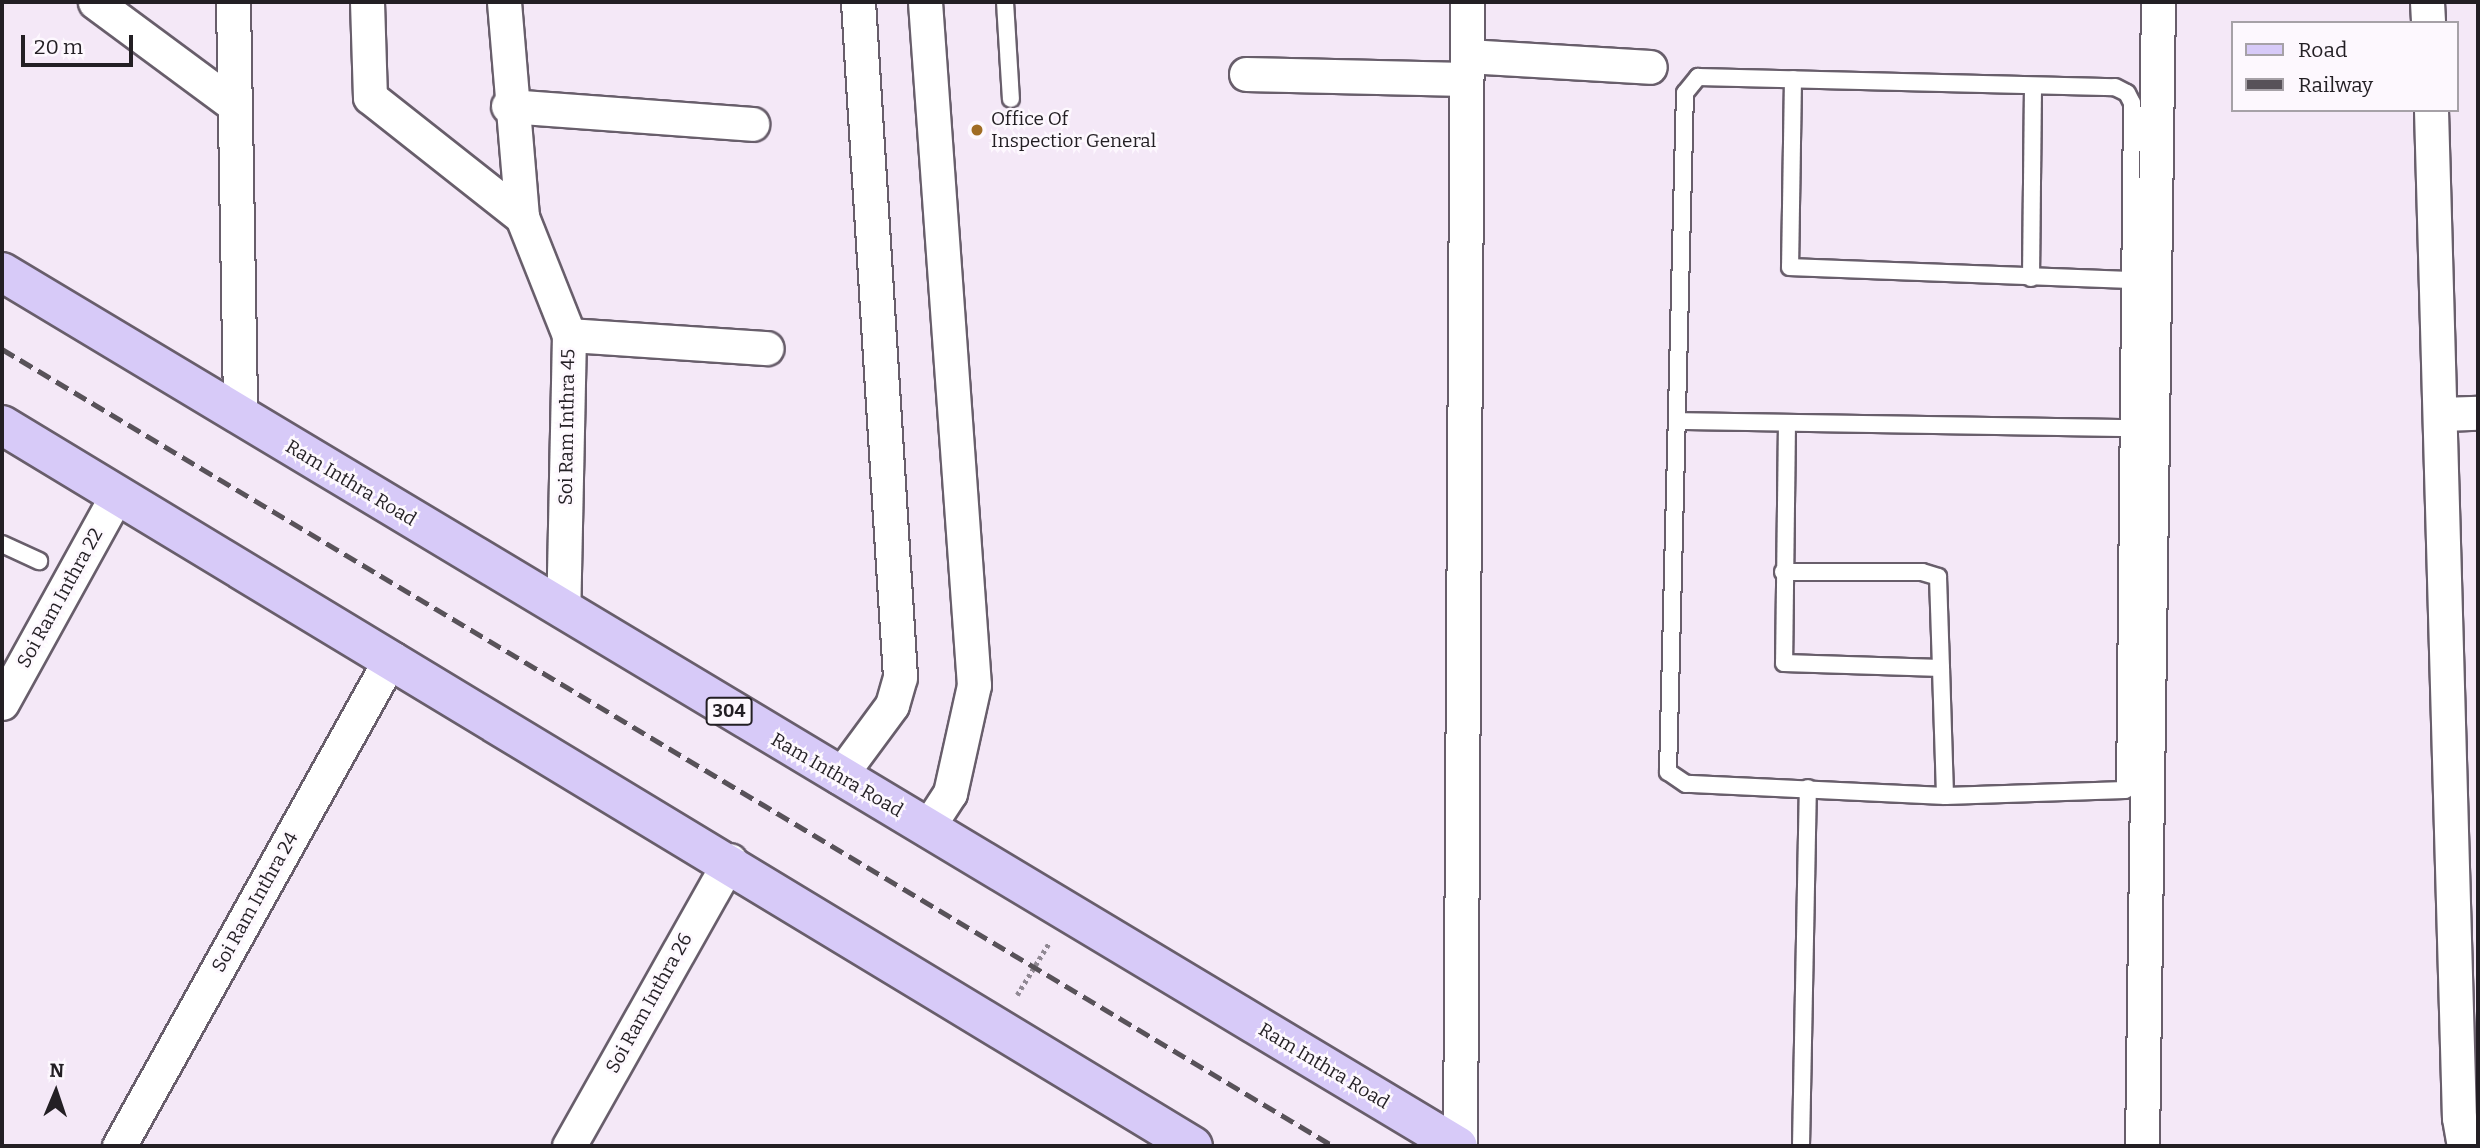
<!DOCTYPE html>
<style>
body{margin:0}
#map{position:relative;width:2480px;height:1148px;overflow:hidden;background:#f4e8f7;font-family:Bitter,serif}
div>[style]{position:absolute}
.path>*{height:4.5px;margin-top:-2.25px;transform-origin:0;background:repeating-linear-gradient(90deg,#908893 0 3.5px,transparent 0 7px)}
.roads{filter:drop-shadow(2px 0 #685e6b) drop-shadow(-2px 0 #685e6b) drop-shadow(0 2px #685e6b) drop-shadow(0 -2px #685e6b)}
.lane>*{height:16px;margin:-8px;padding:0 8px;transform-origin:8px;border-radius:8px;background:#fff}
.street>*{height:33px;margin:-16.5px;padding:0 16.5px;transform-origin:16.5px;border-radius:16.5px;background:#fff}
.primary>*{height:38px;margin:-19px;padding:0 19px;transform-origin:19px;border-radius:19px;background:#d7caf8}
.rail>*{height:5px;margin-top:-2.5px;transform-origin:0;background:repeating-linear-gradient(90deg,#585259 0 14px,transparent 0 21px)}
.dots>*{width:19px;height:19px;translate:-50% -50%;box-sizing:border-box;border:4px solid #fdf8fe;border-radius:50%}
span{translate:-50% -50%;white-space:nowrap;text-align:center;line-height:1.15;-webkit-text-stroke:5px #fdf8fe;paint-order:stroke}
.shield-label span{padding:2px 5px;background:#fdf8fe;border:2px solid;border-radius:5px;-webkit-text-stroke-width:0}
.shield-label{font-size:18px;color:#231f24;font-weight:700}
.poi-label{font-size:19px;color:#231f24}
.left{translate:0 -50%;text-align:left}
.street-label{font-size:19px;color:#231f24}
.frame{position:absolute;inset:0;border:4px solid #231f24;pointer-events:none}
.legend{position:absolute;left:2231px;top:21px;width:228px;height:91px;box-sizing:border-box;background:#fdf8fe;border:2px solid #a6a1a7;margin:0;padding:9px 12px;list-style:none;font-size:21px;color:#231f24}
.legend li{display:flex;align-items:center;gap:14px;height:35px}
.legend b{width:35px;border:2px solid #a6a1a7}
.north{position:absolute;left:21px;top:1057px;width:70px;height:70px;-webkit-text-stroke:5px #fdf8fe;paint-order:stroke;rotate:2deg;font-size:19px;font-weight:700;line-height:28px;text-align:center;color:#231f24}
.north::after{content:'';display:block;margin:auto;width:24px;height:32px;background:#231f24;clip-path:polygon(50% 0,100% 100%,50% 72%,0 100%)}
.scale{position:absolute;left:21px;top:35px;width:112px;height:32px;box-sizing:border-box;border:4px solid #231f24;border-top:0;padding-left:9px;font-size:21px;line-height:24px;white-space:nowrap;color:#231f24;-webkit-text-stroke:5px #fdf8fe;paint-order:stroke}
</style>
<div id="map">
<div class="path">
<div style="left:1017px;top:995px;width:61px;rotate:-58.4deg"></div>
</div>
<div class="roads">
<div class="lane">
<div style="left:1005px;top:2px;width:97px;rotate:86.5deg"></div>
<div style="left:1698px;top:77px;width:417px;rotate:1.4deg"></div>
<div style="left:2115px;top:87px;width:13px;rotate:27deg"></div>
<div style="left:2127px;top:93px;width:11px;rotate:63deg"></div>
<div style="left:2132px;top:103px;width:687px;rotate:90.58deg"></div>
<div style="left:2125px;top:790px;width:180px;rotate:178.1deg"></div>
<div style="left:1945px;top:796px;width:259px;rotate:-177.3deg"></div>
<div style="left:1686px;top:784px;width:22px;rotate:-146deg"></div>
<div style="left:1668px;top:772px;width:679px;rotate:-88.57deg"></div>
<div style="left:1685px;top:93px;width:21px;rotate:-51deg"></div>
<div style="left:1793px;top:79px;width:188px;rotate:90.9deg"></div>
<div style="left:1790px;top:267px;width:339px;rotate:2.2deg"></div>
<div style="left:2031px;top:278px;width:192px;rotate:-89.4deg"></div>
<div style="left:1678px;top:421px;width:450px;rotate:0.9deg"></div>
<div style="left:1787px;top:423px;width:240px;rotate:90.7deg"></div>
<div style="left:1784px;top:663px;width:157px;rotate:1.8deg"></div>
<div style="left:1941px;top:668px;width:128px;rotate:88.2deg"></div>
<div style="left:2px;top:544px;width:41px;rotate:24.7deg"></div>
<div style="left:1783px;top:572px;width:139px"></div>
<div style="left:1922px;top:572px;width:17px;rotate:17deg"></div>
<div style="left:1938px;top:577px;width:91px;rotate:88.1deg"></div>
<div style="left:1801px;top:1146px;width:358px;rotate:-88.9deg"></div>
</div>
<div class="street">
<div style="left:95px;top:2px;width:173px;rotate:36.5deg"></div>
<div style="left:233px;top:2px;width:414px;rotate:89deg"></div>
<div style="left:367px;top:2px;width:95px;rotate:88.2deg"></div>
<div style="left:370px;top:97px;width:194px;rotate:38.3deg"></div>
<div style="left:504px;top:2px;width:216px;rotate:85.2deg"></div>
<div style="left:522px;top:217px;width:127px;rotate:68.3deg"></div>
<div style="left:569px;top:335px;width:276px;rotate:91.2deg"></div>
<div style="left:925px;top:2px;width:685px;rotate:85.9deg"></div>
<div style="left:974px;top:685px;width:111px;rotate:102.5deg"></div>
<div style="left:950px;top:793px;width:40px;rotate:122.9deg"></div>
<div style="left:2427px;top:2px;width:21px;rotate:87deg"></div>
<div style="left:1467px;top:56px;width:183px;rotate:3.4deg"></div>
<div style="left:1246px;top:74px;width:219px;rotate:1.3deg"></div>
<div style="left:508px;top:106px;width:245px;rotate:4.2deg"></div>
<div style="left:2431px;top:110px;width:1008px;rotate:88.41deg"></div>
<div style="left:2459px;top:1118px;width:27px;rotate:80deg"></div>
<div style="left:2464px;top:1145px;width:11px;rotate:5deg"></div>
<div style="left:569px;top:335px;width:198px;rotate:3.8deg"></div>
<div style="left:2442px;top:414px;width:36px;rotate:-2deg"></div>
<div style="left:2px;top:703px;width:240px;rotate:-61.1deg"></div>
<div style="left:839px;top:777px;width:89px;rotate:-53.6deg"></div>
<div style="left:892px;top:705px;width:29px;rotate:-74deg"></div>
<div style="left:900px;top:677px;width:676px;rotate:-93.56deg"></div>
<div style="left:119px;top:1146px;width:559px;rotate:-60.87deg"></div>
<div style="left:569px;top:1146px;width:328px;rotate:-60.6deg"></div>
<div style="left:1460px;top:1146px;width:1144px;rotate:-89.65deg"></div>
<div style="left:2142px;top:1146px;width:1144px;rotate:-89.2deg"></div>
</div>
<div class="primary">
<div style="left:2px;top:272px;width:1698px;rotate:30.98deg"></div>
<div style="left:2px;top:425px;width:1392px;rotate:31.19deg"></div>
</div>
</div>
<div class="rail">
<div style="left:2px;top:349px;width:1551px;rotate:30.91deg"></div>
</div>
<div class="dots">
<div style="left:977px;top:130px;background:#a06d24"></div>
</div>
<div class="shield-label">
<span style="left:729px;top:711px">304</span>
</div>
<div class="poi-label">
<span class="left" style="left:991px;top:130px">Office Of<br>Inspectior General</span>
</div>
<div class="street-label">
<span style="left:567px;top:427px;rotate:-89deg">Soi Ram Inthra 45</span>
<span style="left:351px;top:483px;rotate:31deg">Ram Inthra Road</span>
<span style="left:60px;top:598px;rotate:-61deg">Soi Ram Inthra 22</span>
<span style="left:837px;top:775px;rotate:30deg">Ram Inthra Road</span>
<span style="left:255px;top:902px;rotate:-61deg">Soi Ram Inthra 24</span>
<span style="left:649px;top:1003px;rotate:-61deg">Soi Ram Inthra 26</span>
<span style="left:1324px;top:1066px;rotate:31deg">Ram Inthra Road</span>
</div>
<div class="frame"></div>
<ul class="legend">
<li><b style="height:9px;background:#d7caf8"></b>Road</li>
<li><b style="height:9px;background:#585259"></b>Railway</li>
</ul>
<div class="north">N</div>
<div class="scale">20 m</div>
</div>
